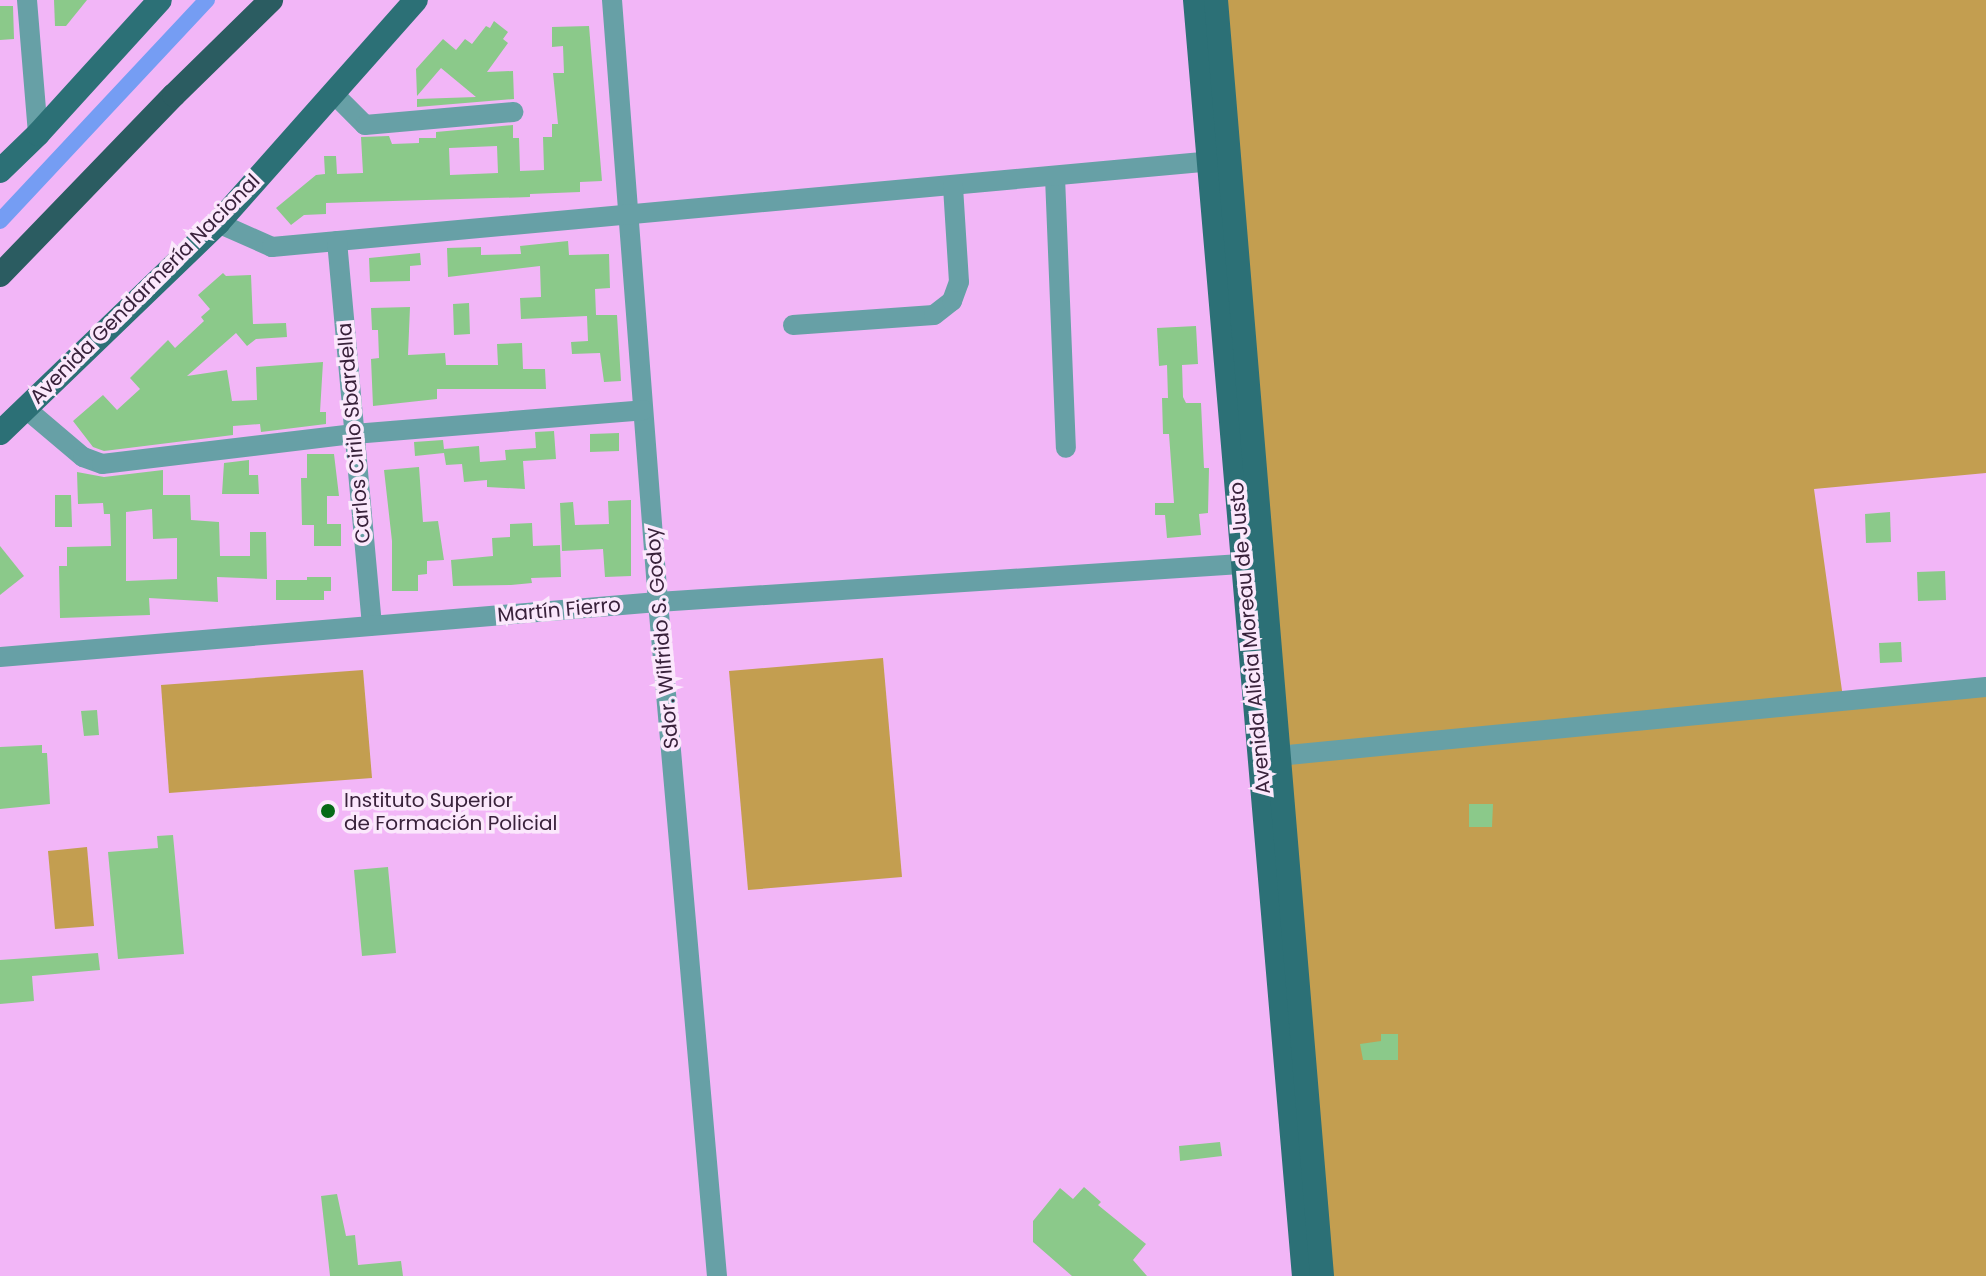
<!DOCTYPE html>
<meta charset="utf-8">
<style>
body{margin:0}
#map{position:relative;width:1986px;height:1276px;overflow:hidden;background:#f2b6f7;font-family:Poppins,sans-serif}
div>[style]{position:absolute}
.green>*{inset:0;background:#c39e50}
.canal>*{height:16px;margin:-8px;padding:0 8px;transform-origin:8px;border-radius:8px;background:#759df3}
.building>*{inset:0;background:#8bc98a}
.minor>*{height:20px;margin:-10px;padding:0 10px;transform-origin:10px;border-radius:10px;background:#67a0a6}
.major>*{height:24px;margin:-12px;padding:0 12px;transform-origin:12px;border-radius:12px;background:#2c7076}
.highway>*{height:24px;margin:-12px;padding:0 12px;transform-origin:12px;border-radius:12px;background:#2b5c61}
.dots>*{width:22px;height:22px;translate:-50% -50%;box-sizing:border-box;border:4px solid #fbe8fc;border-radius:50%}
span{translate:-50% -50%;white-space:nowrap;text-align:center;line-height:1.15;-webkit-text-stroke:7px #fbe8fc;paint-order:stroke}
.street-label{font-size:20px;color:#39223b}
.poi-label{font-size:20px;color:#39223b}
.left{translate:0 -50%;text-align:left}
</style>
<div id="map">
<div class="green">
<div style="clip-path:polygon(1215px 0,1986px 0,1986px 473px,1814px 489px,1844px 705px,1986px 690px,1986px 1276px,1324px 1276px)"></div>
<div style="clip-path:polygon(883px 658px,902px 877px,748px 890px,729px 671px)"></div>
<div style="clip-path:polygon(363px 670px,372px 778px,169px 793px,161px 685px)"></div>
<div style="clip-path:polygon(87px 847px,94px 926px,55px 929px,48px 851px)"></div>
</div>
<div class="canal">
<div style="left:0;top:221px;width:303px;rotate:-46.9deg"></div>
</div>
<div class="building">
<div style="clip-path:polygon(54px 0,87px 0,66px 26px,55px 26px)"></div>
<div style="clip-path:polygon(0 6px,13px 6px,14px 39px,0 40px)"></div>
<div style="clip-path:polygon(494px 21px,508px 32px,503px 39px,508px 43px,487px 72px,513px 71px,514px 99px,417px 107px,417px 99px,476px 97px,441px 68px,417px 96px,416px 69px,443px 39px,456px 50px,465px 39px,472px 44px,486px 26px,490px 28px)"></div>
<div style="clip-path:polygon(evenodd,589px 26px,602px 181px,580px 182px,580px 192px,530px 194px,530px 197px,326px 203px,326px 214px,304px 215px,291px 225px,276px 208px,316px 175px,325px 174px,324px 156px,336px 156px,337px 174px,363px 173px,361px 137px,389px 136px,392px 144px,419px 143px,419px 138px,436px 138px,436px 132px,513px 125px,513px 138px,519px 138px,520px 171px,544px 170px,543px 137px,552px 137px,552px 124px,558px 124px,553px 73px,564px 73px,563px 46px,552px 47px,552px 27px,589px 26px,497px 146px,498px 173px,450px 175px,449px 148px,497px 146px)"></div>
<div style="clip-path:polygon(568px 241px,569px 255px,609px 254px,610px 288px,595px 289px,596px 315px,617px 315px,621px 381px,604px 382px,600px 353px,572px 354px,571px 342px,588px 341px,587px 316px,521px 319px,520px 298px,541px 297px,540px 266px,448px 277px,447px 248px,481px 247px,481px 255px,521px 254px,520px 246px)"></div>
<div style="clip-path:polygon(420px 253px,421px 265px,410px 266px,410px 281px,370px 282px,369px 258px)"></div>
<div style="clip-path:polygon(223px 273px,226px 276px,251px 275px,253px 324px,286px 323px,287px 337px,256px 339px,247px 346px,236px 333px,187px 376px,227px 370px,232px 401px,257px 400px,256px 367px,323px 362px,320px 412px,326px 412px,326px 424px,261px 432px,260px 424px,233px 426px,233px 435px,104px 451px,93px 447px,73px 421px,103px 395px,117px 410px,140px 389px,130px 378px,168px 340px,175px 348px,204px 321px,201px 317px,210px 309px,198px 295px)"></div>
<div style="clip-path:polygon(469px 303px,470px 334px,454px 335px,453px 304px)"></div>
<div style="clip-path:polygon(410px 307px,408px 355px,445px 353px,446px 365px,498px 365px,497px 344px,522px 343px,523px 369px,545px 369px,546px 389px,437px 389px,437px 399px,373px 406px,371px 359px,379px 358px,378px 330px,372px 330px,371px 308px)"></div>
<div style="clip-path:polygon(1196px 326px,1198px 364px,1182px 365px,1183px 397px,1186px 403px,1201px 403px,1204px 468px,1209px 468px,1208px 513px,1199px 514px,1201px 535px,1167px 538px,1165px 515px,1155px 515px,1155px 503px,1174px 503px,1169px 434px,1163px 434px,1162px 398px,1168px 398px,1167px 365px,1159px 366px,1157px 328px)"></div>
<div style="clip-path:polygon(554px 431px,556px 459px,523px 461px,525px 489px,487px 487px,487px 480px,464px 482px,462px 464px,446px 465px,444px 453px,415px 456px,414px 442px,443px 440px,444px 449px,479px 446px,480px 462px,506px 460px,505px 450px,536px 448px,535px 432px)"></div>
<div style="clip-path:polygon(619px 433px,619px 451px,590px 452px,590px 434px)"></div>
<div style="clip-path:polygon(307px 454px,334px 454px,339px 496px,327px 496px,327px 524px,341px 524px,341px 546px,314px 546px,314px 525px,302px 525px,301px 478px,307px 478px)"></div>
<div style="clip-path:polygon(249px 460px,249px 475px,258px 475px,259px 494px,222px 494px,224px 463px)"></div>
<div style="clip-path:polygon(419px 467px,423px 522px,438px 521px,444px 560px,427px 561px,427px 574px,418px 575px,418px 591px,392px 591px,392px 541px,384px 470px)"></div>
<div style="clip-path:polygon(evenodd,163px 470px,163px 495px,190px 495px,191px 520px,219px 522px,220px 556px,250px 556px,250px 532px,266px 532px,267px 579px,217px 577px,218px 602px,149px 598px,150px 615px,60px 618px,59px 566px,67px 566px,67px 547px,111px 546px,110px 514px,104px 514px,103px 503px,78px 504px,77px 472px,104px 477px,163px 470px,152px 509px,153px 539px,177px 538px,177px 579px,126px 581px,126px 512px,152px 509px)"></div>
<div style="clip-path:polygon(55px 495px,71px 495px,72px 527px,55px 527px)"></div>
<div style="clip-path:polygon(631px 500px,631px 576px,605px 577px,603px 549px,562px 551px,560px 503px,573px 502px,575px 525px,609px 524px,608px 501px)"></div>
<div style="clip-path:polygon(1890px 512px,1891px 542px,1866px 543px,1865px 514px)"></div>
<div style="clip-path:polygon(532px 523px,533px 546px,560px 545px,561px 577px,531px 578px,532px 583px,511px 585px,453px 586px,451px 560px,493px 556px,492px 538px,510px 537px,510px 524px)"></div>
<div style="clip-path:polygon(0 546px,24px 576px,0 595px)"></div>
<div style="clip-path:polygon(1945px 571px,1946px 600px,1918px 601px,1917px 572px)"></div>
<div style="clip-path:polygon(307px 577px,331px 577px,331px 591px,324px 591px,324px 600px,276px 600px,276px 580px,307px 580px)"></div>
<div style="clip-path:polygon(1901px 642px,1902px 662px,1880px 663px,1879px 643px)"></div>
<div style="clip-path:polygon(97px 710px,99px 735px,84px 736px,81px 711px)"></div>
<div style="clip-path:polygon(42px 745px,42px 753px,47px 753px,50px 804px,0 809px,0 747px)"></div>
<div style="clip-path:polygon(1469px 804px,1493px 804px,1492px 827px,1469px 827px)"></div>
<div style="clip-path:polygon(173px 835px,184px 954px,118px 959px,108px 852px,158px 848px,157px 836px)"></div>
<div style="clip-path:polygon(388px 867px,396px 953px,362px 956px,354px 870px)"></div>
<div style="clip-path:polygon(98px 953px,100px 970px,32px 976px,34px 1001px,0 1004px,0 960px)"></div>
<div style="clip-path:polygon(1381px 1034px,1398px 1034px,1398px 1060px,1363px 1060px,1360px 1044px,1381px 1041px)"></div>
<div style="clip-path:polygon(1220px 1142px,1222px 1156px,1180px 1161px,1179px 1146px)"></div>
<div style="clip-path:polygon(1084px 1187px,1101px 1202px,1098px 1205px,1146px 1244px,1133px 1260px,1147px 1276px,1072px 1276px,1033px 1242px,1033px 1221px,1060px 1188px,1073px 1199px)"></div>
<div style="clip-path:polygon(337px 1194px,346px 1236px,355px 1235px,358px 1265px,401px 1261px,403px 1276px,330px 1276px,321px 1196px)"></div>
</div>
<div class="minor">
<div style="left:27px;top:0;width:134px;rotate:85.3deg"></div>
<div style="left:612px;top:0;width:604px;rotate:85.63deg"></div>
<div style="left:658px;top:602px;width:677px;rotate:85deg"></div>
<div style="left:333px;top:93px;width:45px;rotate:45deg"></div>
<div style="left:365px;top:125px;width:149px;rotate:-5deg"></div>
<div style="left:1055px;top:177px;width:271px;rotate:87.7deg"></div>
<div style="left:218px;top:223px;width:59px;rotate:24deg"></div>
<div style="left:272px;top:247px;width:956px;rotate:-5.22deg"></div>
<div style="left:337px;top:241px;width:386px;rotate:84.8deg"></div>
<div style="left:793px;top:325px;width:141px;rotate:-4.1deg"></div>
<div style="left:934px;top:315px;width:23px;rotate:-38deg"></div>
<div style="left:952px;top:301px;width:20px;rotate:-70deg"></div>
<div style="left:959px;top:282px;width:96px;rotate:-93.6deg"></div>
<div style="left:25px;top:408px;width:76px;rotate:40.2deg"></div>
<div style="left:83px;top:457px;width:20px;rotate:20deg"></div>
<div style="left:102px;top:464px;width:254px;rotate:-6.8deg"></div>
<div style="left:354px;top:434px;width:290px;rotate:-4.7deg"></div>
<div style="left:0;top:657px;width:660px;rotate:-4.78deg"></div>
<div style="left:658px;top:602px;width:599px;rotate:-3.73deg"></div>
<div style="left:1278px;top:756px;width:711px;rotate:-5.57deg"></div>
</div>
<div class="major">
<div style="left:1195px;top:0;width:1281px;rotate:85.12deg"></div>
<div style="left:1216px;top:0;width:1280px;rotate:85.25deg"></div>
<div style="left:0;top:171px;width:53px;rotate:-44.2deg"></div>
<div style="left:38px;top:134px;width:181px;rotate:-47.7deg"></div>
<div style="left:0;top:433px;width:303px;rotate:-43.9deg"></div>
<div style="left:218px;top:223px;width:298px;rotate:-48.4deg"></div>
</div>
<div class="highway">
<div style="left:0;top:275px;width:250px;rotate:-46deg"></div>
<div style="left:174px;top:95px;width:136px;rotate:-44.4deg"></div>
</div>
<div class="dots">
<div style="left:328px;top:811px;background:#066a16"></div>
</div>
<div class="street-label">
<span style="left:145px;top:289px;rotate:-45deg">Avenida Gendarmería Nacional</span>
<span style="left:354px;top:433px;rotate:-95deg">Carlos Cirilo Sbardella</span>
<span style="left:559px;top:610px;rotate:-5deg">Martín Fierro</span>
<span style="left:662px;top:638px;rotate:-95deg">Sdor. Wilfrido S. Godoy</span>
<span style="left:1250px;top:638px;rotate:-95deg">Avenida Alicia Moreau de Justo</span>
</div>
<div class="poi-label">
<span class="left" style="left:344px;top:812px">Instituto Superior<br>de Formación Policial</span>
</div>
</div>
